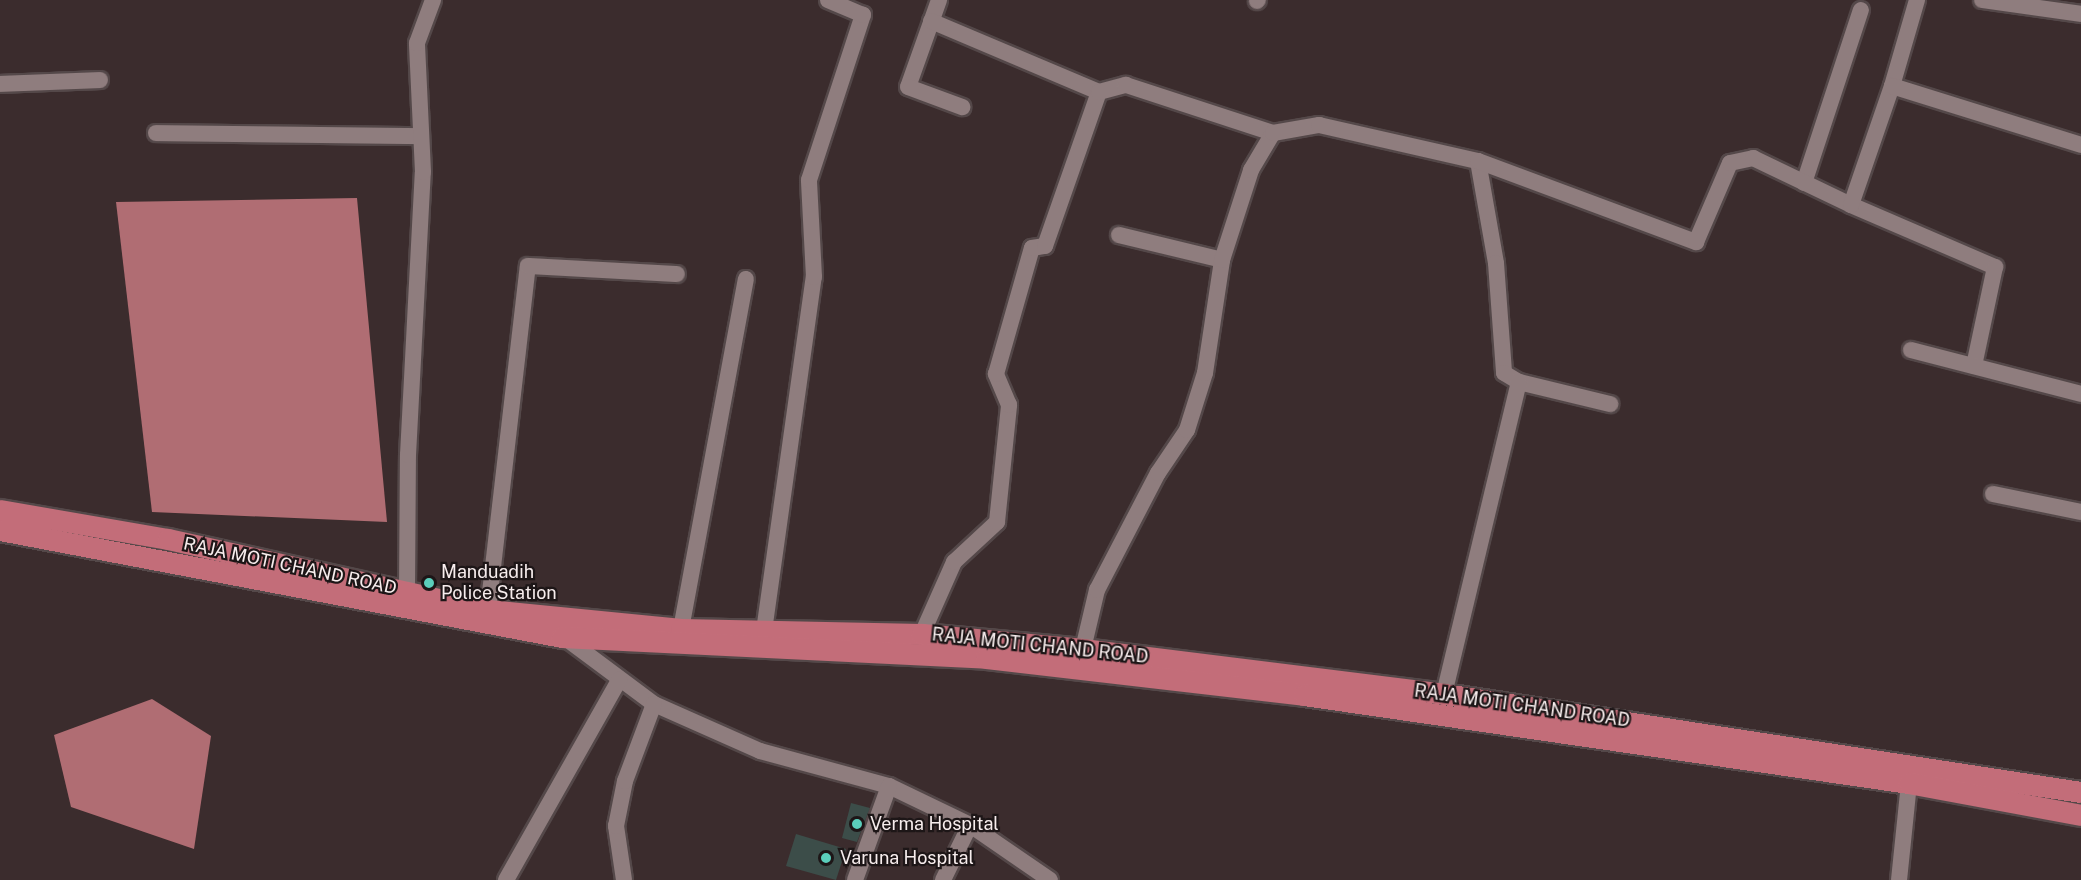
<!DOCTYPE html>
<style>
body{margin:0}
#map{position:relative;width:2081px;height:880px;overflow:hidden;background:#3b2c2d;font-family:"Public Sans",sans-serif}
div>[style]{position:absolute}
.water>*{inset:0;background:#b06d73}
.building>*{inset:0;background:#3c4d49}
.roads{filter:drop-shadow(2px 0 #544849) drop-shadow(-2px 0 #544849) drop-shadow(0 2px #544849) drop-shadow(0 -2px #544849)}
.minor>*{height:16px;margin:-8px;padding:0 8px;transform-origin:8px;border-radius:8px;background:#8f7d7e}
.major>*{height:21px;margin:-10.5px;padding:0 10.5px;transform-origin:10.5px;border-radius:10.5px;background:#c36d79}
.dots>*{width:16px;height:16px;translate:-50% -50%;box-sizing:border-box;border:3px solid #1d1617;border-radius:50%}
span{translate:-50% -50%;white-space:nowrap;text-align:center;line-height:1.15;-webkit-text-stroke:4.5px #1d1617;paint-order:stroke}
.street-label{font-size:18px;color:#f7eded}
.poi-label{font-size:18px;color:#f7eded}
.left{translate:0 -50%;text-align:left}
</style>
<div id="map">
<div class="water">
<div style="clip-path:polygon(357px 198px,387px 522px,152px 512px,116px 202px)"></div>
<div style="clip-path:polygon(152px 699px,211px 736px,194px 849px,71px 807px,54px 735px)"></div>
</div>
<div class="building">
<div style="clip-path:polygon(851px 803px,870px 808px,857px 842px,842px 838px)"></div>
<div style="clip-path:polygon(796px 834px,846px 849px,836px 880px,786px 866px)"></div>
</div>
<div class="roads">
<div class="minor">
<div style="left:939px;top:0;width:92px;rotate:109.6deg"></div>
<div style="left:908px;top:87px;width:58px;rotate:20.3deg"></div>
<div style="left:1982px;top:0;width:100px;rotate:8deg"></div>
<div style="left:1257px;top:1px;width:1px;rotate:-45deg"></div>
<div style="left:931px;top:21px;width:182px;rotate:22.9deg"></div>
<div style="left:0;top:84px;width:100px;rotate:-2.3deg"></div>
<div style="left:1892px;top:86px;width:90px;rotate:-73.8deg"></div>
<div style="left:156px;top:133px;width:264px;rotate:0.7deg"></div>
<div style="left:1478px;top:161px;width:104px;rotate:80deg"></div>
<div style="left:1496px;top:263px;width:110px;rotate:85.8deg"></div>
<div style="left:1504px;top:373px;width:17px;rotate:31deg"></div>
<div style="left:1519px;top:382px;width:94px;rotate:13.6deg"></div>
<div style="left:1804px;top:183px;width:182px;rotate:-71.8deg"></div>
<div style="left:1851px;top:205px;width:157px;rotate:23.3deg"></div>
<div style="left:1995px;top:267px;width:101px;rotate:102deg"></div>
<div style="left:1119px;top:235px;width:106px;rotate:13.6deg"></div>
<div style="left:1911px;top:350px;width:176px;rotate:14.5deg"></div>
<div style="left:1993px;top:494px;width:90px;rotate:11.6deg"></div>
<div style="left:407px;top:591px;width:136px;rotate:-89.6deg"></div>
<div style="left:408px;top:455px;width:283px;rotate:-87deg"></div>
<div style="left:423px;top:172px;width:129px;rotate:-92.7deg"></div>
<div style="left:417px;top:43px;width:46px;rotate:-69.6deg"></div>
<div style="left:488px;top:610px;width:346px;rotate:-83.4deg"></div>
<div style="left:528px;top:266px;width:149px;rotate:3.1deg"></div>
<div style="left:681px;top:629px;width:356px;rotate:-79.5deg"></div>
<div style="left:764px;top:631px;width:358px;rotate:-82deg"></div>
<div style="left:814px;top:277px;width:97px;rotate:-93deg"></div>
<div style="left:809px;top:180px;width:174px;rotate:-71.9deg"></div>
<div style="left:863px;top:15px;width:38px;rotate:-157deg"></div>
<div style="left:560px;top:634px;width:117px;rotate:36.7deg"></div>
<div style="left:654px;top:704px;width:116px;rotate:23.9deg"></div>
<div style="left:760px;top:751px;width:134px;rotate:15.2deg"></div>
<div style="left:889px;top:786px;width:90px;rotate:25.7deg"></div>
<div style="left:970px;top:825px;width:97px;rotate:34.5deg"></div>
<div style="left:922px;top:634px;width:79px;rotate:-66deg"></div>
<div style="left:954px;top:562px;width:59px;rotate:-42.9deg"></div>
<div style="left:997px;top:522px;width:118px;rotate:-84.1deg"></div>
<div style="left:1009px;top:405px;width:34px;rotate:-113deg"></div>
<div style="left:996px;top:374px;width:131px;rotate:-74.1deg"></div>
<div style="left:1032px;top:248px;width:13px;rotate:-9deg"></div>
<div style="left:1045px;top:246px;width:163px;rotate:-70.7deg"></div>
<div style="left:1099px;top:92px;width:28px;rotate:-15deg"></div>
<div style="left:1126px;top:85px;width:155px;rotate:18.1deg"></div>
<div style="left:1083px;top:649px;width:61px;rotate:-76.7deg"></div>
<div style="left:1097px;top:590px;width:132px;rotate:-62.5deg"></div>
<div style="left:1158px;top:473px;width:52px;rotate:-56deg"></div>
<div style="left:1187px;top:430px;width:60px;rotate:-72.5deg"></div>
<div style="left:1205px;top:373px;width:114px;rotate:-81.4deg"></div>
<div style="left:1222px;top:260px;width:95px;rotate:-72.1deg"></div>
<div style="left:1251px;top:170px;width:43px;rotate:-59.3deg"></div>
<div style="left:1273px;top:133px;width:47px;rotate:-9.9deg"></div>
<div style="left:1319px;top:125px;width:163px;rotate:12.8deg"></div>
<div style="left:1478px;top:161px;width:233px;rotate:20.4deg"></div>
<div style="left:1696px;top:242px;width:86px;rotate:-66.7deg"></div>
<div style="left:1730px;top:163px;width:24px;rotate:-12deg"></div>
<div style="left:1753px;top:158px;width:109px;rotate:25.6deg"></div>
<div style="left:1851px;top:205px;width:126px;rotate:-71deg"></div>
<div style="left:1892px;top:86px;width:198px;rotate:17.3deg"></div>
<div style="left:1444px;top:694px;width:321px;rotate:-76.5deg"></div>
<div style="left:506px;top:880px;width:230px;rotate:-60.5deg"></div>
<div style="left:624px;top:880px;width:55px;rotate:-98.4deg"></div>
<div style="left:616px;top:826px;width:46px;rotate:-78.7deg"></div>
<div style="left:625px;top:781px;width:82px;rotate:-69.4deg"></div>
<div style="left:855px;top:880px;width:100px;rotate:-70.1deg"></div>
<div style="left:943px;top:880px;width:61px;rotate:-63.9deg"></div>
<div style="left:1899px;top:880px;width:98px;rotate:-84.1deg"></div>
</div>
<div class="major">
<div style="left:0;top:510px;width:170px;rotate:9.8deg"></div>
<div style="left:168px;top:539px;width:328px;rotate:12.5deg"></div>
<div style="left:488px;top:610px;width:194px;rotate:5.6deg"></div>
<div style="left:681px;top:629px;width:241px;rotate:1.2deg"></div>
<div style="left:922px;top:634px;width:162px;rotate:5.3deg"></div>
<div style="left:1083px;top:649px;width:364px;rotate:7.1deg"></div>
<div style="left:1444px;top:694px;width:644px;rotate:8.75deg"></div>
<div style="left:0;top:530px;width:572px;rotate:10.78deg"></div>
<div style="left:562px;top:637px;width:425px;rotate:2.8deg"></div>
<div style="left:986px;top:658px;width:320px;rotate:6.6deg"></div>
<div style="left:1304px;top:695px;width:611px;rotate:8.28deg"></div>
<div style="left:1909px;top:783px;width:175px;rotate:10.5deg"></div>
</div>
</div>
<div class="dots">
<div style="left:429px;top:583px;background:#5bcebb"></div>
<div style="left:857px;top:824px;background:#5bcebb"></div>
<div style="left:826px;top:858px;background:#5bcebb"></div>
</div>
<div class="street-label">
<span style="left:290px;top:566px;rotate:12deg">RAJA MOTI CHAND ROAD</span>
<span style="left:1040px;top:646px;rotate:6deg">RAJA MOTI CHAND ROAD</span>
<span style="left:1522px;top:706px;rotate:8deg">RAJA MOTI CHAND ROAD</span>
</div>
<div class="poi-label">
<span class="left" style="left:441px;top:583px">Manduadih<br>Police Station</span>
<span class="left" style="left:870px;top:824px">Verma Hospital</span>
<span class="left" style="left:840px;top:858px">Varuna Hospital</span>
</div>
</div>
